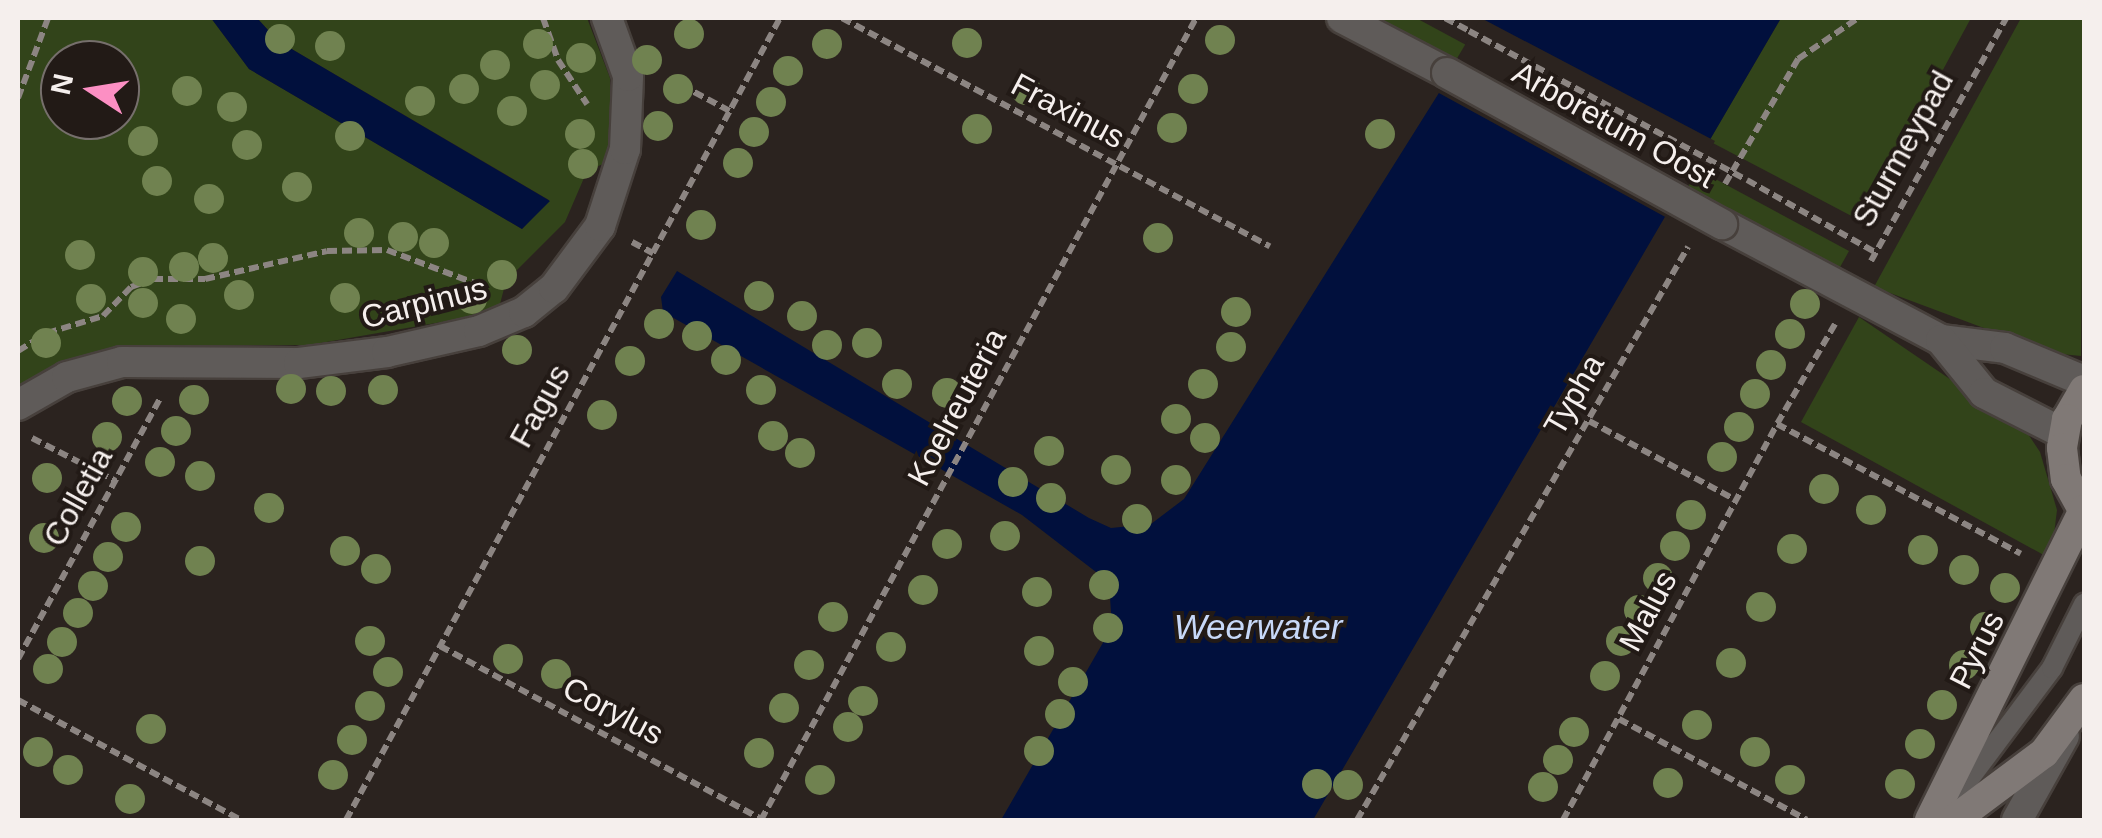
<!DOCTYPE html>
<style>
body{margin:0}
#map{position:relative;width:2102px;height:838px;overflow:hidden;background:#2b231f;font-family:Helvetica,sans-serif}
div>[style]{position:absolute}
.green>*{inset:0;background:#32441a}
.water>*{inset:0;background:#01103d}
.pier>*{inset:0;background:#2b231f}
.path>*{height:6px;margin-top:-3px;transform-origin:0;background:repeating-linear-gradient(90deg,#8c8582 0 10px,transparent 0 15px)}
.roads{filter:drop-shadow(2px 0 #47403c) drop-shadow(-2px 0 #47403c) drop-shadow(0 2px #47403c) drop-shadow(0 -2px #47403c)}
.lane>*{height:20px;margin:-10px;padding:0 10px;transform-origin:10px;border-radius:10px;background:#5f5b59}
.street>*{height:30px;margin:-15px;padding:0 15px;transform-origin:15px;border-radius:15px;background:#5f5b59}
.secondary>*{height:30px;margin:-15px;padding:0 15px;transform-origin:15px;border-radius:15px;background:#807976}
.path-bridge>*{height:6px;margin-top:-3px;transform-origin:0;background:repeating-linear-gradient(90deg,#8c8582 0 10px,transparent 0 15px)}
.bridges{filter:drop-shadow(2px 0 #47403c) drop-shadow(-2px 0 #47403c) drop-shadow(0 2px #47403c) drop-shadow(0 -2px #47403c)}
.street-bridge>*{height:30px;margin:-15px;padding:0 15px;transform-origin:15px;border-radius:15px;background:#5f5b59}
.trees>*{width:30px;height:30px;margin:-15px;border-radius:50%;background:#708250}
span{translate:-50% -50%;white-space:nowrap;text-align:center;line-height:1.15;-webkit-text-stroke:8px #221a16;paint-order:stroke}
.street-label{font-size:32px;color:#f5efed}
.water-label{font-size:35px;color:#c7d8f8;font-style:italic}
.frame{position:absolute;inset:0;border:20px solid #f5efed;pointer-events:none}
.north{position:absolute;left:40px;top:40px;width:100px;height:100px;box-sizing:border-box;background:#221a16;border:2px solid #766f6c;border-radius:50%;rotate:282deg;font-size:28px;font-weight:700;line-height:40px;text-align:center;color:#f5efed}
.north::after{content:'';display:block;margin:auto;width:35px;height:45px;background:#fc8fc3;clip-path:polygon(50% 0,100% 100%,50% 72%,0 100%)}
</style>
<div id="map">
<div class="green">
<div style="clip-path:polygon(evenodd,18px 18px,211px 18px,249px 69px,522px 229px,549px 200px,278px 41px,257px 18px,587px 18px,610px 78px,610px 161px,587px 171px,565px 222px,506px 281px,500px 304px,476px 316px,309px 345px,120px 346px,74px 359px,18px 388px,18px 18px,60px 60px,120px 60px,120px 120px,60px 120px,60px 60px)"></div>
<div style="clip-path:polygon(1375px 18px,1416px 18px,1849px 251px,1839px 269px)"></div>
<div style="clip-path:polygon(1781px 18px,1971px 18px,1861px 221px,1709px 141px)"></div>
<div style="clip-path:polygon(2021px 18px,2084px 18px,2081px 356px,2051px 353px,1874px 287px)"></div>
<div style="clip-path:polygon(1859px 317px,2026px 431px,2040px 452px,2057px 510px,2051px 559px,1801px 422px)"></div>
</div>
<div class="water">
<div style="clip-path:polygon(211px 18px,257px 18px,278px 41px,550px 201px,522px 229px,249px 69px)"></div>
<div style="clip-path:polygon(1486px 18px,1781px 18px,1313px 820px,1001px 820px,1112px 627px,1109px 582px,1022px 515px,663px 312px,661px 297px,677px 271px,1089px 518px,1111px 528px,1151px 524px,1184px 499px)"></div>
</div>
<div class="pier">
<div style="clip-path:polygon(1481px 18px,1715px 141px,1669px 219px,1437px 92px)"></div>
</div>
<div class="path">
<div style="left:543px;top:18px;width:45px;rotate:70.3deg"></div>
<div style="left:558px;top:60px;width:53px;rotate:56.6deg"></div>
<div style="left:842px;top:18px;width:485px;rotate:28.1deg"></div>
<div style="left:1445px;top:18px;width:27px;rotate:28deg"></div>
<div style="left:680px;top:77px;width:8px;rotate:83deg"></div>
<div style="left:681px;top:85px;width:55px;rotate:28deg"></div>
<div style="left:18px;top:98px;width:85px;rotate:-69.4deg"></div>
<div style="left:1747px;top:180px;width:147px;rotate:29.4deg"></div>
<div style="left:1725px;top:184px;width:145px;rotate:-59.7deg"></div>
<div style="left:1798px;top:59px;width:73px;rotate:-34.3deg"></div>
<div style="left:632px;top:242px;width:24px;rotate:28deg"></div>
<div style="left:1871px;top:261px;width:278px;rotate:-60.9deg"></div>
<div style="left:1835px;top:324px;width:116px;rotate:120.1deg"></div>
<div style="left:1777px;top:424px;width:276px;rotate:28deg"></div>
<div style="left:18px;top:351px;width:34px;rotate:-32deg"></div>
<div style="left:47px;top:333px;width:59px;rotate:-16.9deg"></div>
<div style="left:103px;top:316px;width:40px;rotate:-46deg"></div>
<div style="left:131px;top:287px;width:23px;rotate:-20deg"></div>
<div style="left:153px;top:279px;width:52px"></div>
<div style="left:205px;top:279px;width:125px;rotate:-12.9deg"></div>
<div style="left:327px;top:251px;width:60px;rotate:-1deg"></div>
<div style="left:387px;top:250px;width:105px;rotate:20.7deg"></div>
<div style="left:1589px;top:421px;width:167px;rotate:28.3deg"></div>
<div style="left:32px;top:438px;width:94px;rotate:27.1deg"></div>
<div style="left:440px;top:646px;width:367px;rotate:28.3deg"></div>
<div style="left:18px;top:659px;width:296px;rotate:-61.4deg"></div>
<div style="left:18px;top:700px;width:253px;rotate:28.3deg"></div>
<div style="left:1619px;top:719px;width:213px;rotate:28.2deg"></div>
<div style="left:346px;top:820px;width:912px;rotate:-61.58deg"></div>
<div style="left:761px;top:820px;width:912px;rotate:-61.52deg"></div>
<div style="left:1357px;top:820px;width:662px;rotate:-59.99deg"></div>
<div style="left:1563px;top:820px;width:450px;rotate:-61.6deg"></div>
</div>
<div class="roads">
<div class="lane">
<div style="left:1948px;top:807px;width:174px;rotate:-53.2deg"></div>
<div style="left:2052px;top:668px;width:72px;rotate:-63.4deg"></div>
</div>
<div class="street">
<div style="left:1342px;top:18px;width:119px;rotate:27.6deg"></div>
<div style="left:1722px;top:224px;width:248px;rotate:27.9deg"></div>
<div style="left:1941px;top:340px;width:64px;rotate:7.1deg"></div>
<div style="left:2005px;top:348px;width:86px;rotate:22.7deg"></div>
<div style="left:1941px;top:340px;width:68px;rotate:50.9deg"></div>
<div style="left:1984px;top:393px;width:89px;rotate:26.9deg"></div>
<div style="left:18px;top:405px;width:56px;rotate:-29.7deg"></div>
<div style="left:67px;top:377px;width:57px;rotate:-15.3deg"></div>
<div style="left:122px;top:362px;width:177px;rotate:0.3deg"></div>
<div style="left:299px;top:363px;width:89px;rotate:-7.1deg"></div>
<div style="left:387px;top:352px;width:94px;rotate:-12.9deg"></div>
<div style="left:479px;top:331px;width:49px;rotate:-22.9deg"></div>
<div style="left:524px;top:312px;width:38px;rotate:-39deg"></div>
<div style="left:554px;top:288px;width:77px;rotate:-53.4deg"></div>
<div style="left:600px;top:226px;width:81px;rotate:-72deg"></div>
<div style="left:625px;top:149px;width:73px;rotate:-87.6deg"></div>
<div style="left:628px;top:76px;width:62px;rotate:-109.9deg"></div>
<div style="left:2017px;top:820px;width:96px;rotate:-60.8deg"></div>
</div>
<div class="secondary">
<div style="left:2084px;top:390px;width:34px;rotate:120deg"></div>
<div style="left:2067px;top:419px;width:29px;rotate:100deg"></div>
<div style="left:2062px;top:448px;width:31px;rotate:83deg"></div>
<div style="left:2066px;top:479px;width:37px;rotate:61deg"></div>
<div style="left:1930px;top:820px;width:346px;rotate:-63.6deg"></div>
<div style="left:1954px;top:820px;width:112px;rotate:-36.7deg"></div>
<div style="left:2044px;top:753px;width:67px;rotate:-53.5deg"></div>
</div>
</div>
<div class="path-bridge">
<div style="left:1469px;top:31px;width:315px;rotate:28.2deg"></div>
</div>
<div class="bridges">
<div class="street-bridge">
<div style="left:1447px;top:73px;width:314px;rotate:28.8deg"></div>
</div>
</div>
<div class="trees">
<div style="left:689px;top:34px"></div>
<div style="left:280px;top:39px"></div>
<div style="left:1220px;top:40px"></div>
<div style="left:967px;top:43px"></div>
<div style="left:538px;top:44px"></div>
<div style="left:827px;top:44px"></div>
<div style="left:330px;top:46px"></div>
<div style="left:581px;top:58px"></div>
<div style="left:647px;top:60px"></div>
<div style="left:495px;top:65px"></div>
<div style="left:788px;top:71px"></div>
<div style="left:545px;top:85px"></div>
<div style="left:464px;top:89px"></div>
<div style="left:678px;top:89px"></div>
<div style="left:1193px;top:89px"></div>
<div style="left:1026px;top:90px"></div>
<div style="left:187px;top:91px"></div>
<div style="left:420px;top:101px"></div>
<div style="left:771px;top:102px"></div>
<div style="left:232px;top:107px"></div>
<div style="left:512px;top:111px"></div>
<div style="left:658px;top:126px"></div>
<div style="left:1172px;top:128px"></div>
<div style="left:977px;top:129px"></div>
<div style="left:754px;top:132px"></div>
<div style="left:580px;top:134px"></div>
<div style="left:1380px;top:134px"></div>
<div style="left:350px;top:136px"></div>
<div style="left:143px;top:141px"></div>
<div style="left:247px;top:145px"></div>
<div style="left:738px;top:163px"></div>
<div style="left:583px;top:164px"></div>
<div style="left:157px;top:181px"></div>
<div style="left:297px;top:187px"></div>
<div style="left:209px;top:199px"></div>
<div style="left:701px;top:225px"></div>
<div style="left:359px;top:233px"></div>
<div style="left:403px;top:237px"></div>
<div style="left:1158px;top:238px"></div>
<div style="left:434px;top:243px"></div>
<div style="left:80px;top:255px"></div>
<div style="left:213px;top:258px"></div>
<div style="left:184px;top:267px"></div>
<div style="left:143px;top:272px"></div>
<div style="left:502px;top:275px"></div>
<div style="left:239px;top:295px"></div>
<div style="left:759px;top:296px"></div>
<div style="left:345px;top:298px"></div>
<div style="left:91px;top:299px"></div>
<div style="left:472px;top:299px"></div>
<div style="left:143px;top:303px"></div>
<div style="left:1805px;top:304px"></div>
<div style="left:1236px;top:312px"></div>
<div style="left:802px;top:316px"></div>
<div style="left:181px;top:319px"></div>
<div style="left:659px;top:324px"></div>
<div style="left:1790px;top:334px"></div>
<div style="left:697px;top:336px"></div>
<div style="left:46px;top:343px"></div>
<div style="left:867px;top:343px"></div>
<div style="left:827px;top:345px"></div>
<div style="left:1231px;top:347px"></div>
<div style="left:517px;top:350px"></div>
<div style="left:726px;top:360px"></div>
<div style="left:630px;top:361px"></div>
<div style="left:1771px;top:365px"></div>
<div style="left:897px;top:384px"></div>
<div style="left:1203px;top:384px"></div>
<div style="left:291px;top:389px"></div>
<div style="left:383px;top:390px"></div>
<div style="left:761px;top:390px"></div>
<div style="left:331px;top:391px"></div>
<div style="left:947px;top:393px"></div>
<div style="left:1755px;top:394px"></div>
<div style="left:194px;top:400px"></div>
<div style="left:127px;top:401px"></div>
<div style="left:602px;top:415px"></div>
<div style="left:1176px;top:419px"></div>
<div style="left:1739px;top:427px"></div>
<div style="left:176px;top:431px"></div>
<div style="left:773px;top:436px"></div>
<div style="left:107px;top:437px"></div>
<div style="left:1205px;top:438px"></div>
<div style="left:1049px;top:451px"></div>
<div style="left:800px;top:453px"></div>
<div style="left:1722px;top:457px"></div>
<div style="left:160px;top:462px"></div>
<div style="left:1116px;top:470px"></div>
<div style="left:200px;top:476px"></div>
<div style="left:47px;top:478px"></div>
<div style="left:1176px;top:480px"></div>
<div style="left:1013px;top:482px"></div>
<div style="left:1824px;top:489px"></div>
<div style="left:1051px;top:498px"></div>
<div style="left:269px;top:508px"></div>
<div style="left:1871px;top:510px"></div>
<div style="left:1691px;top:515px"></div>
<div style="left:1137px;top:519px"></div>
<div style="left:126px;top:527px"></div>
<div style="left:1005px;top:536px"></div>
<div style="left:44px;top:538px"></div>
<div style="left:947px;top:544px"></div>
<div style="left:1675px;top:546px"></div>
<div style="left:1792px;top:549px"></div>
<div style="left:1923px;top:550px"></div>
<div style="left:345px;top:551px"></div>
<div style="left:108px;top:557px"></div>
<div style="left:200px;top:561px"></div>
<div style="left:376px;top:569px"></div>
<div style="left:1964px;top:570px"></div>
<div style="left:1658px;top:578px"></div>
<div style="left:1104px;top:585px"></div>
<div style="left:93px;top:586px"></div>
<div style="left:2005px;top:588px"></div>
<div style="left:923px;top:590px"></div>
<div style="left:1037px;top:592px"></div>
<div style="left:1761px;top:607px"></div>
<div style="left:1639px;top:610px"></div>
<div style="left:78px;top:613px"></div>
<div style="left:833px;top:617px"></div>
<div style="left:1985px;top:627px"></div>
<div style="left:1108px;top:628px"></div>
<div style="left:370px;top:641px"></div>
<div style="left:1621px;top:641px"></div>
<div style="left:62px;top:642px"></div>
<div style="left:891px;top:647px"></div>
<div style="left:1039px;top:651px"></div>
<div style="left:508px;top:659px"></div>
<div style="left:1731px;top:663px"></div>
<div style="left:809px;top:665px"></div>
<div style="left:1964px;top:665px"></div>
<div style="left:48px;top:669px"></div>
<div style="left:388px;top:672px"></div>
<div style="left:556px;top:674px"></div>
<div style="left:1605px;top:676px"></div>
<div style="left:1073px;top:682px"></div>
<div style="left:863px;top:701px"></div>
<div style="left:1942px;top:705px"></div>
<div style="left:370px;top:706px"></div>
<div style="left:784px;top:708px"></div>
<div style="left:1060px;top:714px"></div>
<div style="left:1697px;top:725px"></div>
<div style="left:848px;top:727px"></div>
<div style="left:151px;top:729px"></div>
<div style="left:1574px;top:732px"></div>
<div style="left:352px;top:740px"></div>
<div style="left:1920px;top:744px"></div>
<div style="left:1039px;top:751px"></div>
<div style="left:38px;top:752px"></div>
<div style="left:1755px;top:752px"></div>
<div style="left:759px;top:753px"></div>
<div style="left:1558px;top:760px"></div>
<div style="left:68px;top:770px"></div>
<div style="left:333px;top:775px"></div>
<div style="left:820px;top:780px"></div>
<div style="left:1790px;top:780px"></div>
<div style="left:1668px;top:783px"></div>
<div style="left:1317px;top:784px"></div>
<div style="left:1900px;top:784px"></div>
<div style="left:1348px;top:785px"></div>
<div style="left:1543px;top:787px"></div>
<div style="left:130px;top:799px"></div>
</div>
<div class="street-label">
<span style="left:1068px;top:111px;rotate:28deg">Fraxinus</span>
<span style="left:1614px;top:125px;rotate:29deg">Arboretum Oost</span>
<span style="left:1903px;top:149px;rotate:-61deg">Sturmeypad</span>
<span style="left:424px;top:303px;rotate:-14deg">Carpinus</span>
<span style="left:1574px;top:395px;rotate:-60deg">Typha</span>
<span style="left:540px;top:406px;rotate:-61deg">Fagus</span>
<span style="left:957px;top:407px;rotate:-62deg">Koelreuteria</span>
<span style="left:78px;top:497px;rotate:-61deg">Colletia</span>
<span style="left:1648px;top:611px;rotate:-62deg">Malus</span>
<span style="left:1977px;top:650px;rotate:-63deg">Pyrus</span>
<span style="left:613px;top:711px;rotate:28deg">Corylus</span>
</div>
<div class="water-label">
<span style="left:1258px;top:627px">Weerwater</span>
</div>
<div class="frame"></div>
<div class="north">N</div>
</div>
